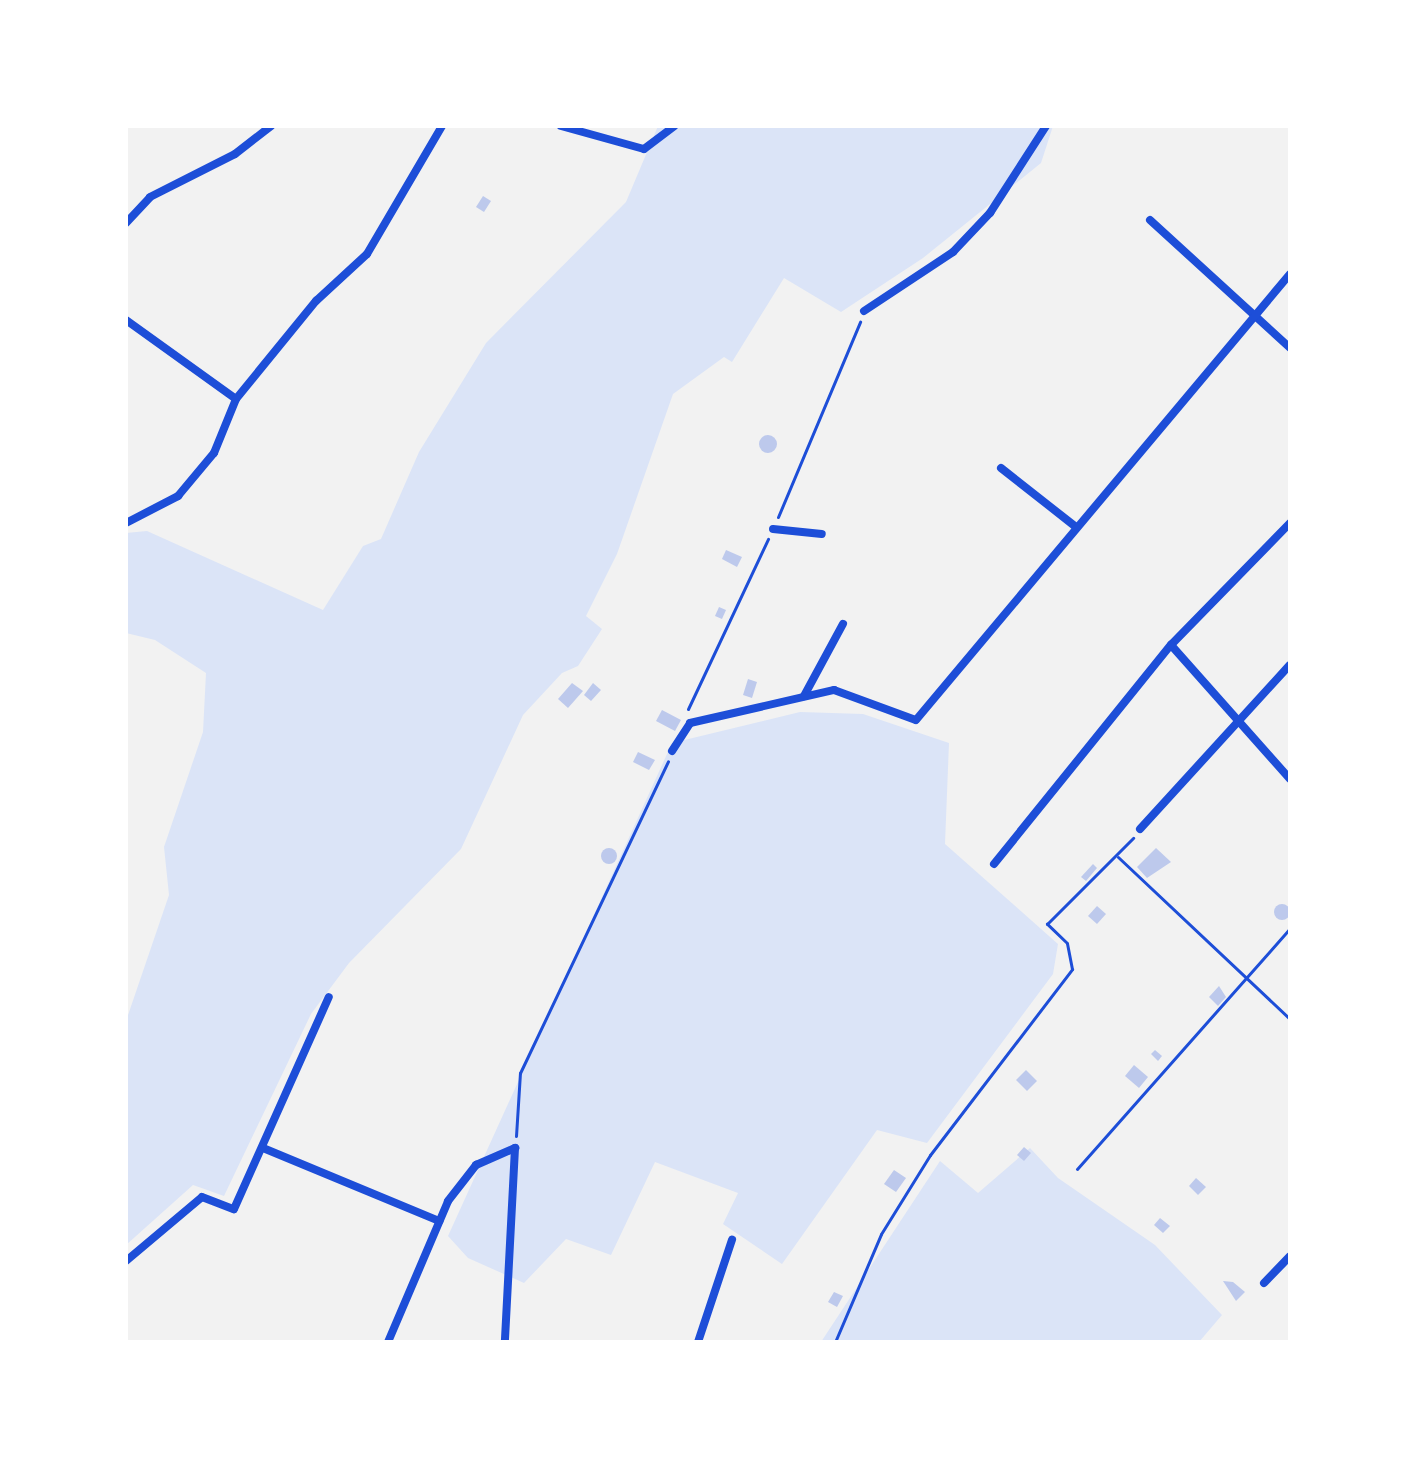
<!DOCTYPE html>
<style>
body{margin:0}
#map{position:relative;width:1416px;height:1468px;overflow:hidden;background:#f2f2f2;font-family:Merriweather,serif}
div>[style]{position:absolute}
.green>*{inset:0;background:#dbe4f7}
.building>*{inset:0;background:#bdc9ec}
.round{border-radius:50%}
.path>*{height:3px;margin:-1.5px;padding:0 1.5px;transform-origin:1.5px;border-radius:1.5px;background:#1d4ed8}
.minor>*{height:8px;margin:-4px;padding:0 4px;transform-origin:4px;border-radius:4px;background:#1d4ed8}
span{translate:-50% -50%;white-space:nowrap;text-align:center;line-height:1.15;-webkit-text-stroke:6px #fff;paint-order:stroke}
.frame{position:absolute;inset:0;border:128px solid #fff;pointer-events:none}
</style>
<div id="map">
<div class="green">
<div style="clip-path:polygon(658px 126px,1053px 126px,1041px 163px,923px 258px,841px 312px,784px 278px,732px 362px,724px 357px,673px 394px,617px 554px,586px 616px,602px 629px,578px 666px,562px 673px,523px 715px,461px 849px,349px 963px,311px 1014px,224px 1196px,193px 1185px,126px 1245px,126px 1021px,169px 895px,164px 847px,203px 732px,206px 673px,155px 640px,126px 633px,126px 533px,147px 531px,323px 610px,363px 546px,381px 539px,419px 452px,486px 343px,626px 202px)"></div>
<div style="clip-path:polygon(800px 712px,863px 714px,949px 743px,945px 844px,1058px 944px,1053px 974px,927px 1143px,877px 1130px,782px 1264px,723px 1224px,738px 1193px,655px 1162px,611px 1255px,566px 1239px,524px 1283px,468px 1258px,448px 1236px,672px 743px)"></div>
<div style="clip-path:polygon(1030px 1148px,1058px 1178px,1155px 1245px,1222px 1315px,1199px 1342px,821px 1342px,940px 1161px,978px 1193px)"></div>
</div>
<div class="building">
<div style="clip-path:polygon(483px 196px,491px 201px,484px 212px,476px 207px)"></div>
<div class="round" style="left:759px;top:435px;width:18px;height:18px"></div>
<div style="clip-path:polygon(726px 550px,742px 557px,737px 567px,722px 559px)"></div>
<div style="clip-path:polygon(719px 607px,726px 610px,722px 619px,715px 616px)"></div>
<div style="clip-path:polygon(748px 679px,757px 682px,752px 698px,743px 695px)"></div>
<div style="clip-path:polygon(572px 683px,583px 691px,568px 708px,558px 699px)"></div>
<div style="clip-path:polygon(593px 683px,601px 690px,591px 701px,584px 695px)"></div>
<div style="clip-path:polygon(662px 710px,681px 720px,675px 731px,656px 721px)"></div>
<div style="clip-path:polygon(638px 752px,655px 760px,649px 770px,633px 762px)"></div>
<div class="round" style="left:601px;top:848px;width:16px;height:16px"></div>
<div style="clip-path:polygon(1156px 848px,1171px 862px,1147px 878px,1137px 867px)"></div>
<div style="clip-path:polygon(1093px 864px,1097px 868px,1086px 881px,1081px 877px)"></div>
<div class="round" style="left:1274px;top:904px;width:16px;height:16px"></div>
<div style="clip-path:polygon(1097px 906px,1106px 914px,1097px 924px,1088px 916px)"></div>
<div style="clip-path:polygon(1219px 986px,1226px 997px,1218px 1006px,1209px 997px)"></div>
<div style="clip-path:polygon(1155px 1050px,1162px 1056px,1158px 1061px,1151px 1054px)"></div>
<div style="clip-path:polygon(1134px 1065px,1148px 1077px,1139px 1088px,1125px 1076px)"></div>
<div style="clip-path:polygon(1026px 1070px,1037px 1081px,1027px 1091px,1016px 1080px)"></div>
<div style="clip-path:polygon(1024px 1147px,1031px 1153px,1024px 1161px,1017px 1155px)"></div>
<div style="clip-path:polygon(894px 1170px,906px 1178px,896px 1192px,884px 1184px)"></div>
<div style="clip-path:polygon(1196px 1178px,1206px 1187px,1198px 1195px,1189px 1186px)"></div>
<div style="clip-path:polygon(1160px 1218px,1170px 1226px,1163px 1233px,1154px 1225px)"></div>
<div style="clip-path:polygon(1223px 1281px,1233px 1282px,1245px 1292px,1236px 1301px)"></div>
<div style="clip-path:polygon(834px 1292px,843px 1296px,837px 1307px,828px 1302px)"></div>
</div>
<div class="path">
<div style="left:778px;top:517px;width:212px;rotate:-67.2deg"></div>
<div style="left:688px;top:709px;width:188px;rotate:-64.8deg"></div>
<div style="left:1118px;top:857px;width:236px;rotate:43.3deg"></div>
<div style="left:516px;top:1136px;width:63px;rotate:-86.4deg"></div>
<div style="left:520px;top:1073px;width:345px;rotate:-64.6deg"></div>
<div style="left:1077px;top:1169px;width:322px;rotate:-48.5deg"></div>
<div style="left:835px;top:1342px;width:117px;rotate:-66.9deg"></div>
<div style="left:881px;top:1234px;width:93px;rotate:-58.2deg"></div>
<div style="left:930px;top:1155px;width:234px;rotate:-52.6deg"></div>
<div style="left:1072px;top:969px;width:26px;rotate:-101deg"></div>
<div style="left:1067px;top:943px;width:28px;rotate:-136deg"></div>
<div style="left:1047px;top:924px;width:122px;rotate:-45deg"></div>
</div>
<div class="minor">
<div style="left:561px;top:126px;width:86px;rotate:15.5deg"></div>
<div style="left:644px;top:149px;width:38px;rotate:-37deg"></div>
<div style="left:1150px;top:220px;width:190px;rotate:42.4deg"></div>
<div style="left:126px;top:223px;width:35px;rotate:-47deg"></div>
<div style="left:150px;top:197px;width:95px;rotate:-26.8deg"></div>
<div style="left:235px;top:154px;width:46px;rotate:-37.9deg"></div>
<div style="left:864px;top:311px;width:107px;rotate:-33.5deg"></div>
<div style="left:953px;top:252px;width:54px;rotate:-46.5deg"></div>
<div style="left:990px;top:213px;width:103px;rotate:-57.2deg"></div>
<div style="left:126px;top:320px;width:135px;rotate:35.7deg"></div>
<div style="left:1001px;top:468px;width:95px;rotate:38.2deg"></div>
<div style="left:126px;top:523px;width:59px;rotate:-27.4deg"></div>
<div style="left:178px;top:496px;width:56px;rotate:-50.1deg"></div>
<div style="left:214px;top:453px;width:58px;rotate:-67.8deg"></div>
<div style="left:236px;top:399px;width:127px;rotate:-50.8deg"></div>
<div style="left:316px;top:301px;width:69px;rotate:-42.7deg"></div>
<div style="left:367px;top:254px;width:148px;rotate:-59.6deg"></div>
<div style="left:1290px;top:523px;width:170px;rotate:134.3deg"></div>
<div style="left:1171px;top:645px;width:179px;rotate:48.4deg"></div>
<div style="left:773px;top:529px;width:49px;rotate:5.8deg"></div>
<div style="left:804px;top:696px;width:82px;rotate:-61.6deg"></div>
<div style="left:672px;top:751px;width:33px;rotate:-57deg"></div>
<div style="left:690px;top:723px;width:148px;rotate:-12.9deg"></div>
<div style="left:834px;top:690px;width:87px;rotate:20.1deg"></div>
<div style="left:916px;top:720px;width:582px;rotate:-50.02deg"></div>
<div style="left:1140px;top:829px;width:222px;rotate:-47.6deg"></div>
<div style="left:994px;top:864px;width:282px;rotate:-51.1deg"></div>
<div style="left:263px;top:1148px;width:191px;rotate:22.5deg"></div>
<div style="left:126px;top:1261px;width:99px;rotate:-40.1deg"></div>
<div style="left:202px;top:1197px;width:34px;rotate:21deg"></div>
<div style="left:234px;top:1209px;width:232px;rotate:-65.9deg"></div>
<div style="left:1264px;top:1283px;width:37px;rotate:-46deg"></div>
<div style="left:388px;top:1342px;width:153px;rotate:-66.9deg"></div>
<div style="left:448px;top:1201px;width:46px;rotate:-52.1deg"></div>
<div style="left:476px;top:1165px;width:43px;rotate:-23.6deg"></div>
<div style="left:515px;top:1148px;width:194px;rotate:93deg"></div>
<div style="left:698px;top:1342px;width:108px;rotate:-71.6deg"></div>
</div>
<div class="frame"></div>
</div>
